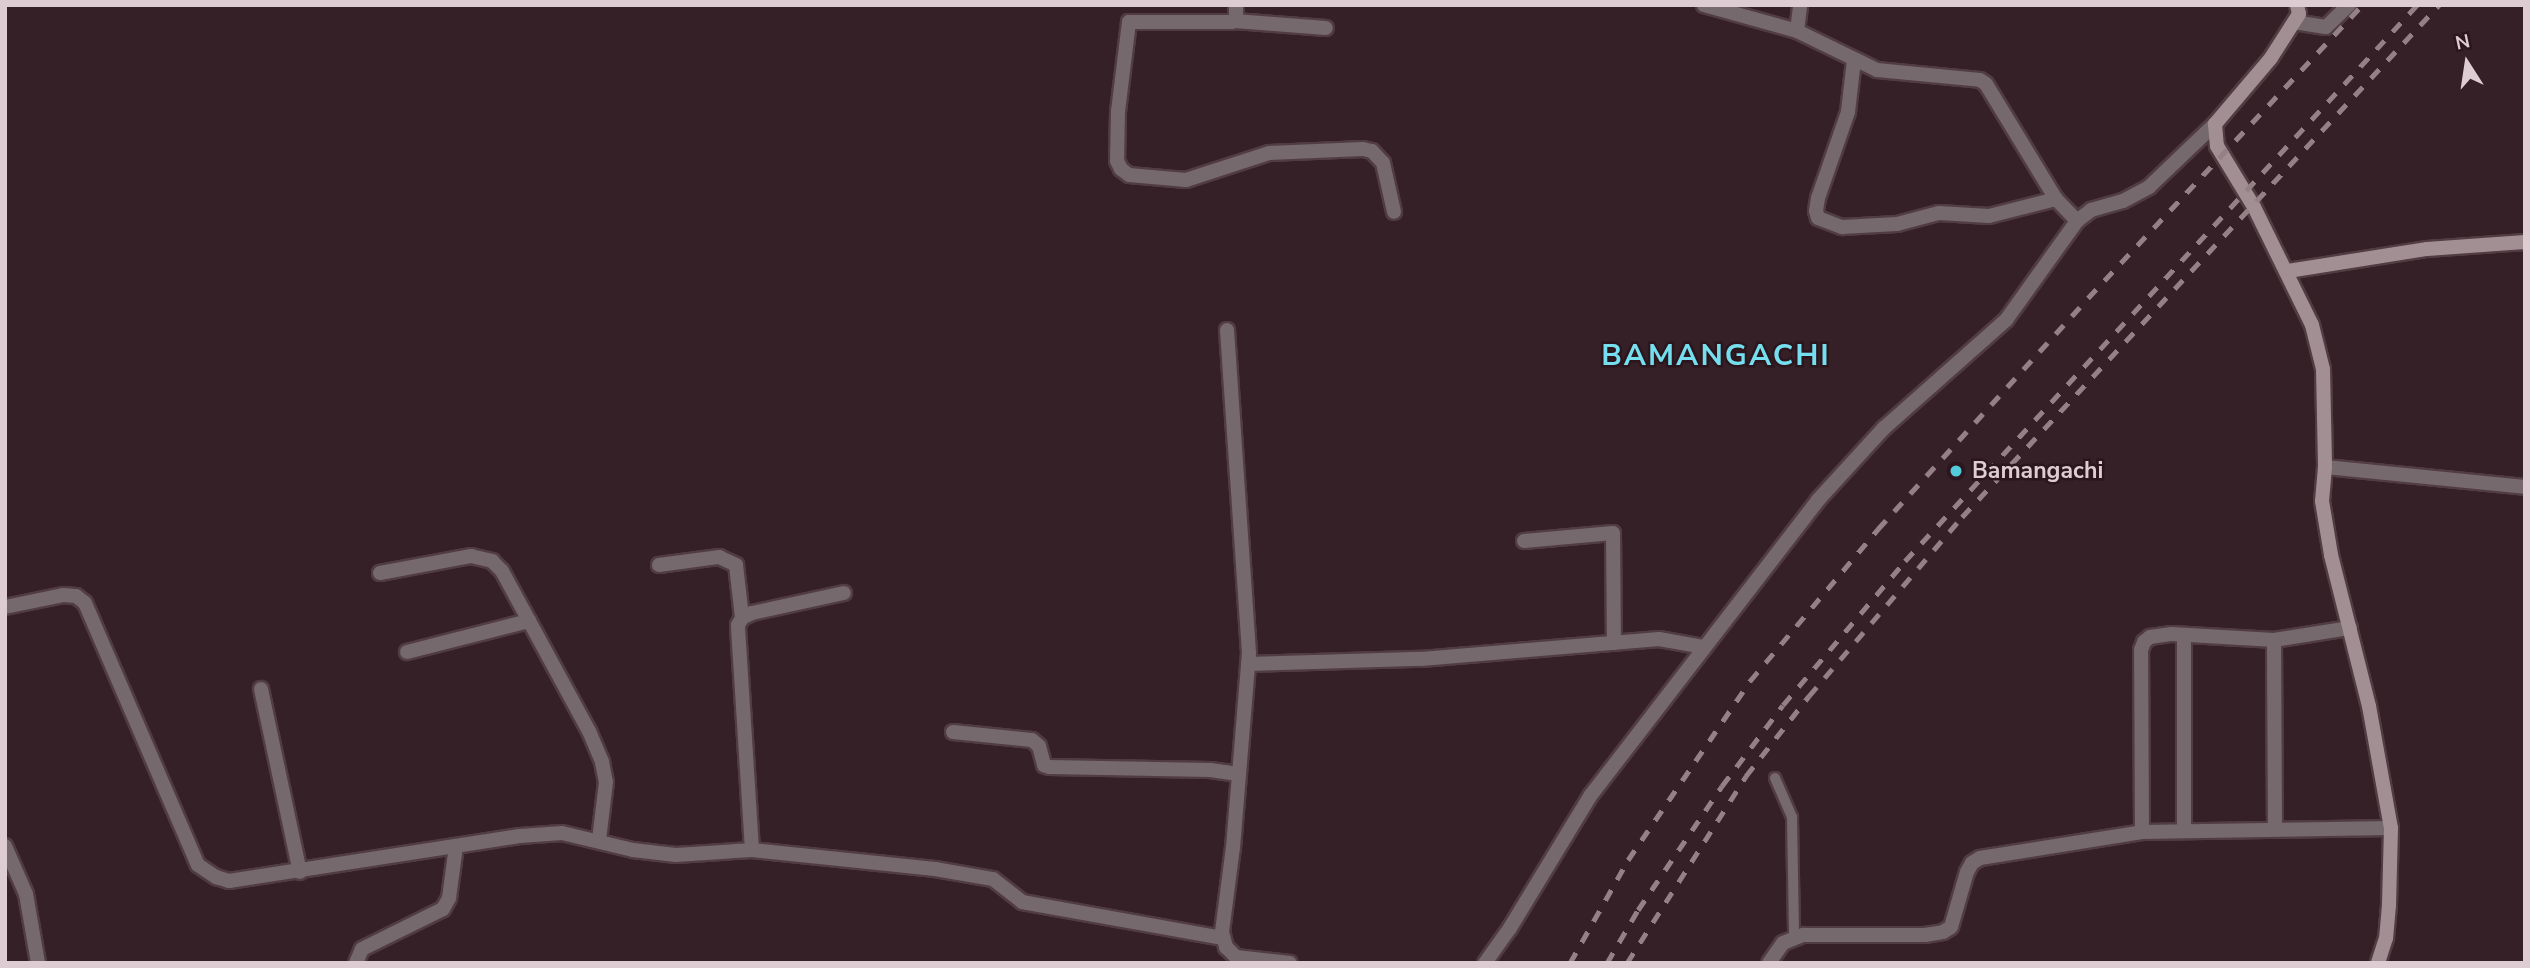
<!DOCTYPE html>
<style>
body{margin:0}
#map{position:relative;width:2530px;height:968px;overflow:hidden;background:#362027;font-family:"Nunito Sans",sans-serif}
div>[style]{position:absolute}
.roads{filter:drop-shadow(2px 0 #513c42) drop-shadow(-2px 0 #513c42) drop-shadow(0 2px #513c42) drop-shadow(0 -2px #513c42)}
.lane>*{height:10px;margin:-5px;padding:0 5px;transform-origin:5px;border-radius:5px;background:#75696d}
.street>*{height:14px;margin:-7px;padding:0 7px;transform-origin:7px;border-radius:7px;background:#75696d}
.secondary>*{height:14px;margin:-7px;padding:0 7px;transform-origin:7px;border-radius:7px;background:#a28f94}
.rail>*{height:5px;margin-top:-2.5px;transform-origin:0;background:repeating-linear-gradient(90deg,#948187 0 12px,transparent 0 24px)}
.dots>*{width:19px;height:19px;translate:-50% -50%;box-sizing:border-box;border:4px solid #2b161d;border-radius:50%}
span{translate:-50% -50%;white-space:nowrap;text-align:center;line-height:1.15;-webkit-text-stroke:5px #2b161d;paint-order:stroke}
.poi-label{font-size:23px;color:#ddcdd2;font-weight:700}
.left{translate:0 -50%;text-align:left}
.district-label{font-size:30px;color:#76dfef;font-weight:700;letter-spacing:2px}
.frame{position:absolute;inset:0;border:7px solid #ddcdd2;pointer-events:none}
.north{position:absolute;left:2432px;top:28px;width:70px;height:70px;-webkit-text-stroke:5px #2b161d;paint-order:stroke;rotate:348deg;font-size:19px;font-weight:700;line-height:28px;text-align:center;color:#ddcdd2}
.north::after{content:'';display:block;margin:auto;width:24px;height:32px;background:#ddcdd2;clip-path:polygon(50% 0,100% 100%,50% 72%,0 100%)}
</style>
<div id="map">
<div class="roads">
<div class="lane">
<div style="left:1775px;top:778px;width:43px;rotate:66.4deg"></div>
<div style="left:1792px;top:817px;width:120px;rotate:89deg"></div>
</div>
<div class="street">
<div style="left:1236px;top:5px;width:14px;rotate:90deg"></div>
<div style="left:1236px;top:19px;width:5px;rotate:143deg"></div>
<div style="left:1232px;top:22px;width:103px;rotate:180deg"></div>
<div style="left:1129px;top:22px;width:90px;rotate:97deg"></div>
<div style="left:1118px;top:111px;width:50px;rotate:91.1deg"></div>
<div style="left:1117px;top:161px;width:9px;rotate:63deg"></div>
<div style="left:1121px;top:169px;width:10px;rotate:37deg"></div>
<div style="left:1129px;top:175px;width:57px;rotate:5deg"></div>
<div style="left:1186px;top:180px;width:87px;rotate:-18deg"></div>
<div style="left:1269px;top:153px;width:94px;rotate:-2.4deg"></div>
<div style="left:1363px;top:149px;width:9px;rotate:13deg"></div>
<div style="left:1372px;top:151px;width:16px;rotate:47deg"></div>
<div style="left:1383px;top:163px;width:50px;rotate:77.3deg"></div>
<div style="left:1704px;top:5px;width:97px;rotate:15.6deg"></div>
<div style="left:1797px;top:31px;width:89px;rotate:26deg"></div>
<div style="left:1877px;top:70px;width:103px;rotate:5.5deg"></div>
<div style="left:1980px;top:80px;width:7px;rotate:34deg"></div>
<div style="left:1986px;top:84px;width:135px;rotate:58.7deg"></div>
<div style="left:2056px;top:199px;width:30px;rotate:46deg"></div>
<div style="left:1235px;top:21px;width:91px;rotate:4.4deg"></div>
<div style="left:2294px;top:22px;width:32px;rotate:9deg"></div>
<div style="left:2326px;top:27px;width:32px;rotate:-44deg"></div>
<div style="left:1797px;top:31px;width:26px;rotate:-83deg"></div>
<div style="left:1854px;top:60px;width:52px;rotate:96.6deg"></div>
<div style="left:1848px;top:112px;width:91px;rotate:109.2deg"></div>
<div style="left:1818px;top:198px;width:13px;rotate:99deg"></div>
<div style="left:1816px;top:211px;width:7px;rotate:74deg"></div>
<div style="left:1818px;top:218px;width:26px;rotate:21deg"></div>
<div style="left:1842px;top:227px;width:55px;rotate:-3.1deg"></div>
<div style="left:1897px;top:224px;width:43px;rotate:-14.7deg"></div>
<div style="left:1939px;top:213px;width:50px;rotate:3.4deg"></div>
<div style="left:1989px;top:216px;width:69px;rotate:-14.2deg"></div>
<div style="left:1227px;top:330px;width:324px;rotate:86.1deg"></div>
<div style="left:1249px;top:653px;width:195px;rotate:94.7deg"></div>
<div style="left:1233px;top:847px;width:86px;rotate:97.4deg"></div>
<div style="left:1222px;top:932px;width:16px;rotate:75deg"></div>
<div style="left:1226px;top:947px;width:14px;rotate:45deg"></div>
<div style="left:1236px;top:957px;width:54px;rotate:6.3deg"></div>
<div style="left:2325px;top:467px;width:201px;rotate:5.7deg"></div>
<div style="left:1524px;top:541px;width:89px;rotate:-5.1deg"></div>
<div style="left:1613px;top:533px;width:110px;rotate:89.5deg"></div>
<div style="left:659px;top:565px;width:61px;rotate:-7.6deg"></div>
<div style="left:719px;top:557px;width:19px;rotate:25deg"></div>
<div style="left:736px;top:565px;width:53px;rotate:83.5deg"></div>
<div style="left:380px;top:573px;width:93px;rotate:-10.6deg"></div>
<div style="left:471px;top:556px;width:22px;rotate:13deg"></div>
<div style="left:492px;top:561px;width:14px;rotate:45deg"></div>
<div style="left:502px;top:571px;width:182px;rotate:61.5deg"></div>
<div style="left:589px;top:731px;width:34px;rotate:67deg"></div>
<div style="left:602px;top:762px;width:20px;rotate:79deg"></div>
<div style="left:606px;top:782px;width:58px;rotate:96.9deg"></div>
<div style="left:5px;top:607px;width:59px;rotate:-11.7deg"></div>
<div style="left:63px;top:595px;width:13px;rotate:4deg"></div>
<div style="left:76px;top:596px;width:11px;rotate:38deg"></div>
<div style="left:85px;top:603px;width:285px;rotate:66.7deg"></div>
<div style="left:198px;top:865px;width:22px;rotate:34deg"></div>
<div style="left:216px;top:877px;width:14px;rotate:17deg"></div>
<div style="left:229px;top:881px;width:294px;rotate:-8.8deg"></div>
<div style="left:520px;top:836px;width:42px;rotate:-4.1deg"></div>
<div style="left:562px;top:833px;width:73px;rotate:13.5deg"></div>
<div style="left:633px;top:850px;width:43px;rotate:6.6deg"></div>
<div style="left:676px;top:855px;width:76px;rotate:-3.8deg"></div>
<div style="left:752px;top:850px;width:184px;rotate:5.9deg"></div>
<div style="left:935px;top:869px;width:59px;rotate:9.8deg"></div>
<div style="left:993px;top:879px;width:37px;rotate:38deg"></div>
<div style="left:1022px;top:902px;width:203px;rotate:10.2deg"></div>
<div style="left:2184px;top:635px;width:196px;rotate:90deg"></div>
<div style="left:2274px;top:640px;width:189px;rotate:89.7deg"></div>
<div style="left:407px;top:652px;width:126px;rotate:-14.3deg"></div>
<div style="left:1248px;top:664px;width:173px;rotate:-1.7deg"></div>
<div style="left:1421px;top:659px;width:239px;rotate:-4.8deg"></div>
<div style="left:1659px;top:639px;width:46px;rotate:10.1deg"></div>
<div style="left:261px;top:689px;width:187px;rotate:78deg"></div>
<div style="left:953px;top:732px;width:79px;rotate:5.8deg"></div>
<div style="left:1032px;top:740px;width:9px;rotate:41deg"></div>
<div style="left:1039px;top:746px;width:20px;rotate:75deg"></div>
<div style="left:1044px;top:765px;width:5px;rotate:22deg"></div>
<div style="left:1049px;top:767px;width:161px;rotate:1.1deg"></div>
<div style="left:1210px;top:770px;width:29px;rotate:8deg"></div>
<div style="left:2142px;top:832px;width:182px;rotate:-90.3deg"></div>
<div style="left:2141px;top:650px;width:9px;rotate:-69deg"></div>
<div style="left:2144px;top:642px;width:8px;rotate:-40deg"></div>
<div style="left:2150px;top:637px;width:22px;rotate:-8deg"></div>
<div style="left:2172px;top:634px;width:102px;rotate:3.4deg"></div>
<div style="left:2274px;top:640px;width:77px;rotate:-9deg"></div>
<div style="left:5px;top:846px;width:52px;rotate:66.4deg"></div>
<div style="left:26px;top:894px;width:70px;rotate:80.1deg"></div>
<div style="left:752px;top:850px;width:225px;rotate:-93.6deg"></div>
<div style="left:738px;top:625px;width:8px;rotate:-60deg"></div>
<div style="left:742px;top:618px;width:11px;rotate:-27deg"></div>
<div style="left:752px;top:613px;width:94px;rotate:-12.3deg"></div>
<div style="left:356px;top:963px;width:15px;rotate:-67deg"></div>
<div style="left:362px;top:949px;width:90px;rotate:-26.3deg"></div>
<div style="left:443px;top:909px;width:13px;rotate:-61deg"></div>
<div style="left:449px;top:898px;width:52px;rotate:-82.3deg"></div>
<div style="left:1485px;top:963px;width:43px;rotate:-54.5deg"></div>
<div style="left:1510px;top:928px;width:156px;rotate:-58.7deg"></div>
<div style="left:1591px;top:795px;width:372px;rotate:-52.4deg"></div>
<div style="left:1818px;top:500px;width:98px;rotate:-47.5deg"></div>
<div style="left:1884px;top:428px;width:163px;rotate:-41.5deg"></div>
<div style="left:2006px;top:320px;width:122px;rotate:-54.4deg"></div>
<div style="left:2077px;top:221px;width:18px;rotate:-38deg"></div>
<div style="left:2091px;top:210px;width:33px;rotate:-16deg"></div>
<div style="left:2123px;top:201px;width:30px;rotate:-28deg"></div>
<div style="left:2149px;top:187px;width:91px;rotate:-43.7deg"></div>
<div style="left:1769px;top:963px;width:24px;rotate:-55deg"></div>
<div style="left:1783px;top:943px;width:22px;rotate:-22deg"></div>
<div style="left:1803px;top:935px;width:122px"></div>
<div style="left:1925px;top:935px;width:18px;rotate:-9deg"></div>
<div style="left:1943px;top:932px;width:9px;rotate:-32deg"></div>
<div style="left:1951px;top:927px;width:57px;rotate:-73.8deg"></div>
<div style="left:1967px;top:872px;width:10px;rotate:-61deg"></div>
<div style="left:1972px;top:863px;width:9px;rotate:-32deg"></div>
<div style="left:1980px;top:858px;width:164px;rotate:-9.1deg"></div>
<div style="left:2142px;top:832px;width:249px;rotate:-0.9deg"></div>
</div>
<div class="secondary">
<div style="left:2297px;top:5px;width:9px;rotate:77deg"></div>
<div style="left:2299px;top:14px;width:52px;rotate:122.5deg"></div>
<div style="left:2271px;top:58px;width:87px;rotate:130.3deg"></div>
<div style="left:2215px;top:124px;width:22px;rotate:85deg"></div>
<div style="left:2217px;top:146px;width:71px;rotate:58.8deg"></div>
<div style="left:2254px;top:207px;width:131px;rotate:63.8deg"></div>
<div style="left:2312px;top:325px;width:45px;rotate:76deg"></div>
<div style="left:2323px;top:369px;width:98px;rotate:88.8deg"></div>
<div style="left:2325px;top:467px;width:34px;rotate:95deg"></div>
<div style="left:2322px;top:501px;width:55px;rotate:80.5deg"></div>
<div style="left:2331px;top:555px;width:156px;rotate:75.9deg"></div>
<div style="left:2369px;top:706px;width:124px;rotate:79.8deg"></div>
<div style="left:2391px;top:828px;width:77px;rotate:91.5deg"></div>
<div style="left:2389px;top:905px;width:33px;rotate:95deg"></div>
<div style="left:2386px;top:938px;width:26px;rotate:108deg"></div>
<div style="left:2288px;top:271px;width:141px;rotate:-9deg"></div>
<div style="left:2427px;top:249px;width:98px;rotate:-4.1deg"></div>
</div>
</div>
<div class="rail">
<div style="left:1570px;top:963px;width:118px;rotate:-60.6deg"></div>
<div style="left:1628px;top:860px;width:217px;rotate:-55.7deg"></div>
<div style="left:1750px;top:681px;width:199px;rotate:-49.9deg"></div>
<div style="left:1878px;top:529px;width:312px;rotate:-47.7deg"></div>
<div style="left:2088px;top:298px;width:401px;rotate:-46.9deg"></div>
<div style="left:1607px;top:963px;width:61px;rotate:-59.7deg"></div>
<div style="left:1638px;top:910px;width:150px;rotate:-55.9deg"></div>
<div style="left:1722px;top:786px;width:101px;rotate:-53deg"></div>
<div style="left:1783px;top:705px;width:189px;rotate:-49.7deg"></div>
<div style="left:1905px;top:561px;width:756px;rotate:-47.36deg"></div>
<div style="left:1627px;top:963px;width:222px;rotate:-57.5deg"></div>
<div style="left:1746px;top:776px;width:102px;rotate:-51.8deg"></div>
<div style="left:1809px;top:696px;width:235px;rotate:-49.5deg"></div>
<div style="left:1962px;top:517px;width:700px;rotate:-47.03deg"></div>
</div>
<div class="dots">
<div style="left:1956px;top:471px;background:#53cbdb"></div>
</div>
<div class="poi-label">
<span class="left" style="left:1972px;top:471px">Bamangachi</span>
</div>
<div class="district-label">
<span style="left:1716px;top:356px">BAMANGACHI</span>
</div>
<div class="frame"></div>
<div class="north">N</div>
</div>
